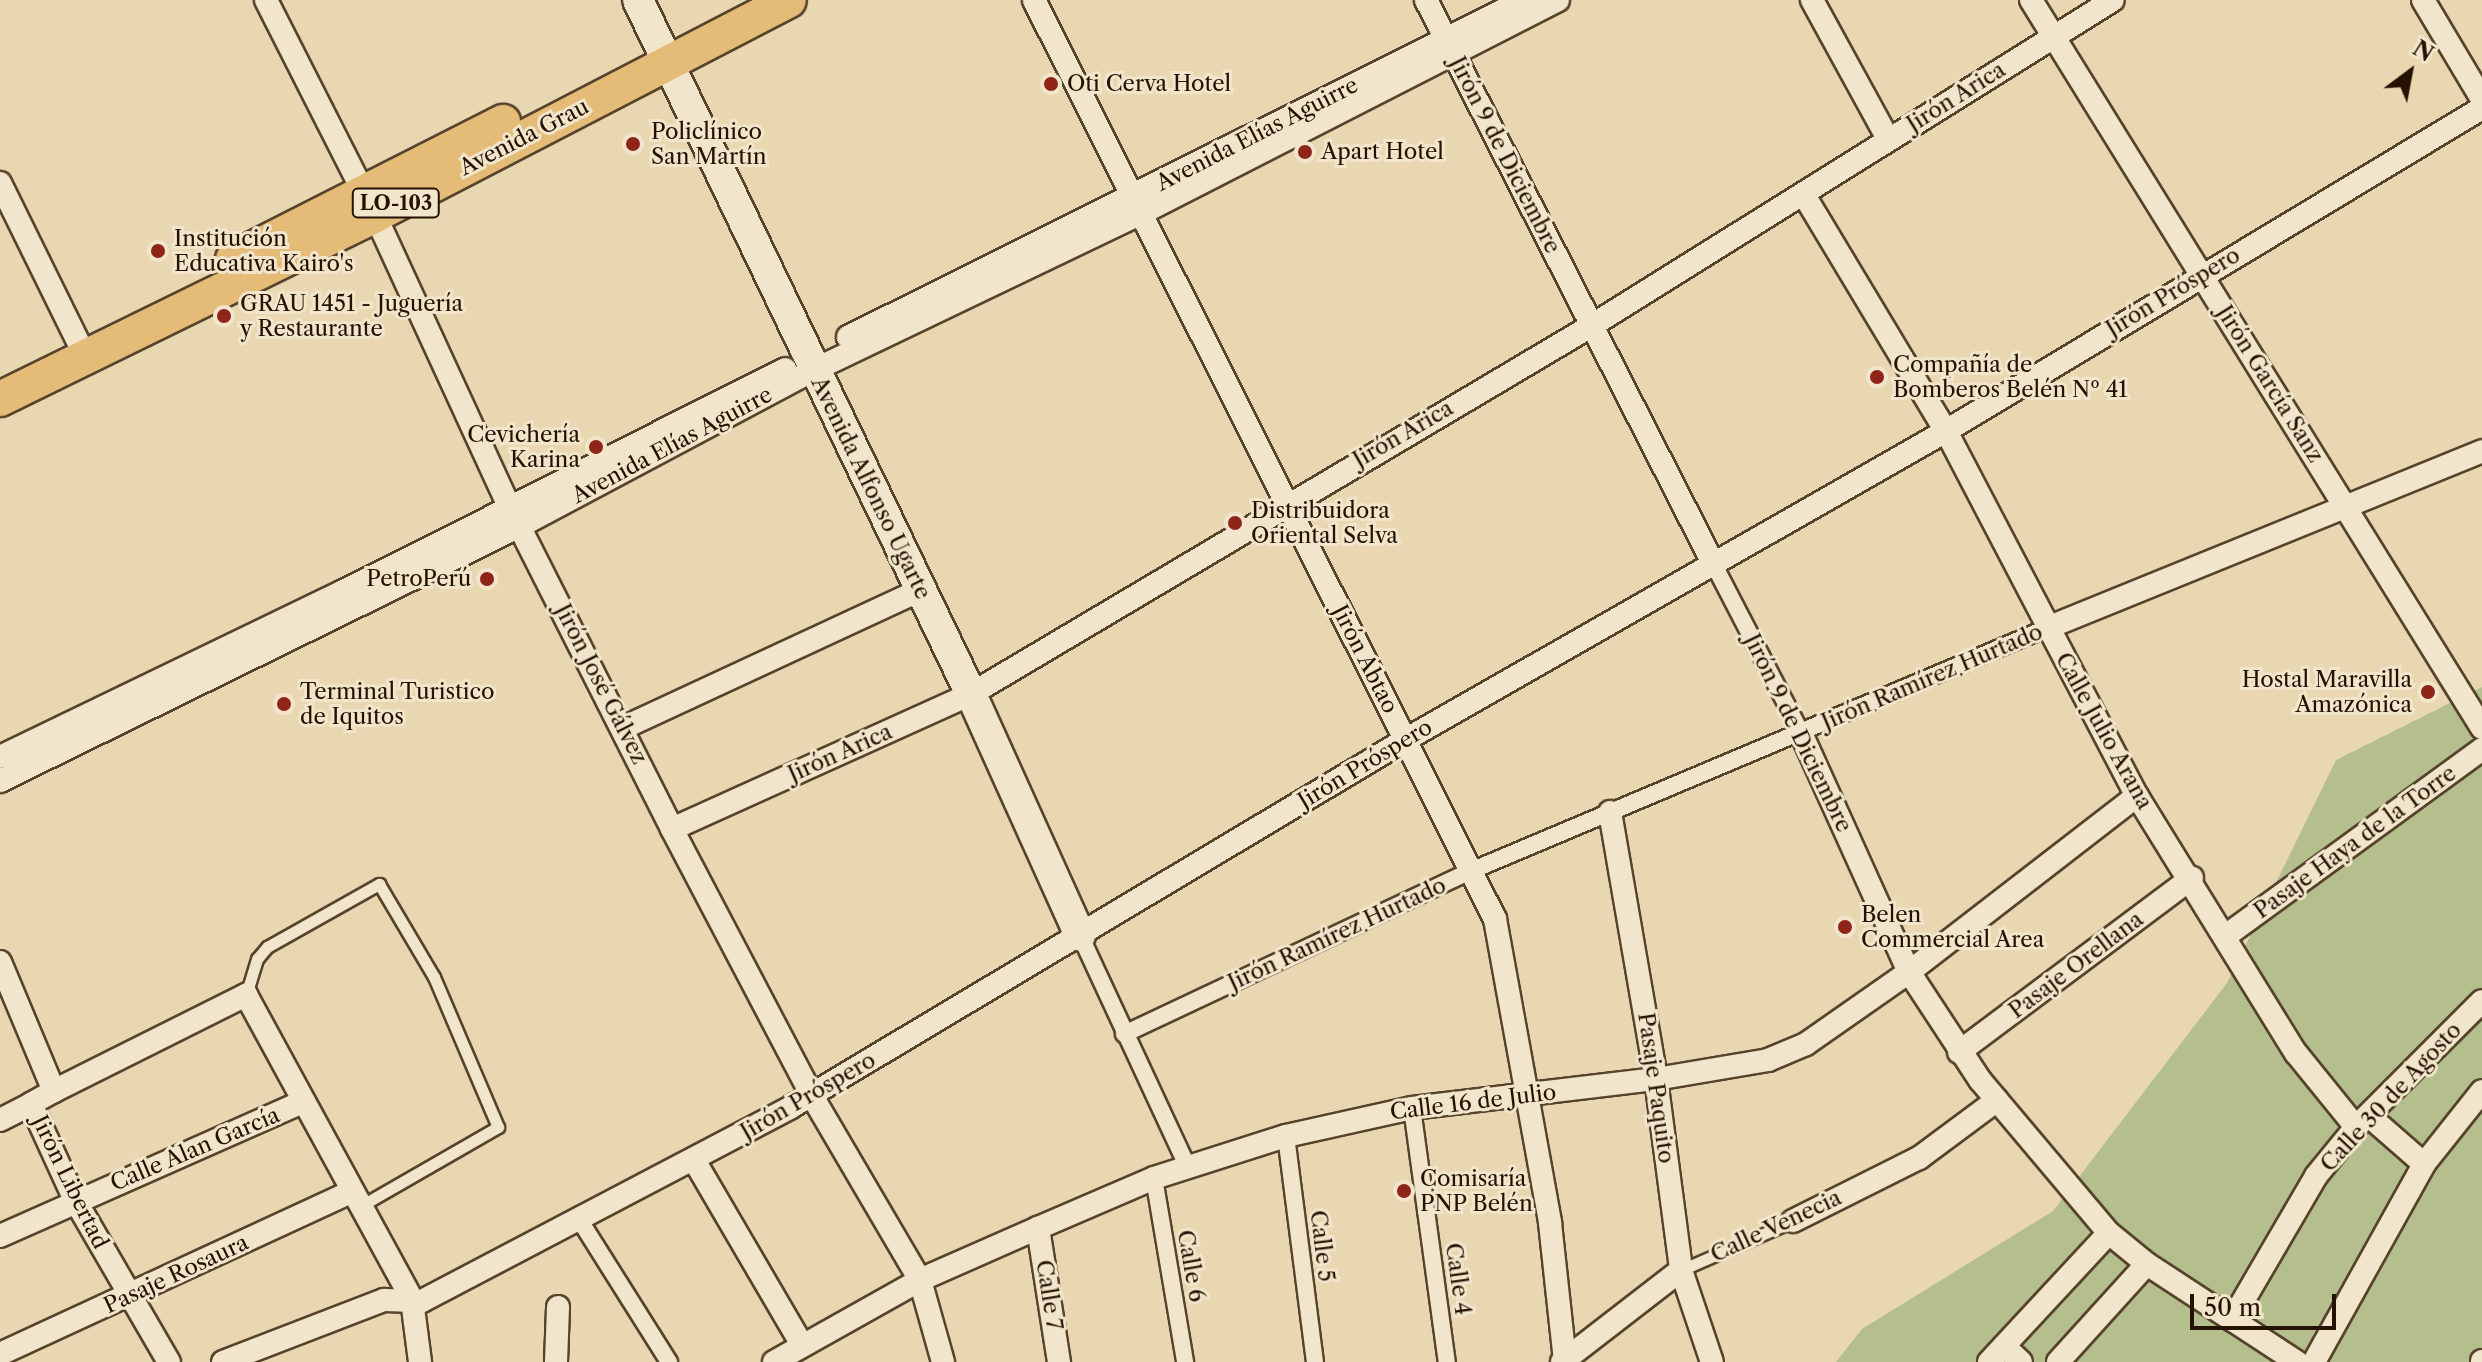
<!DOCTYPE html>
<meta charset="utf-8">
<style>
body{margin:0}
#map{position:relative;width:2482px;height:1362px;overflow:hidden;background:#e9d7b1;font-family:"Libre Caslon Text",serif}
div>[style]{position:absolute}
.green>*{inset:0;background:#b5be8d}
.roads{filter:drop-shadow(2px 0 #56432c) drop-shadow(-2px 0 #56432c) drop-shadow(0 2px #56432c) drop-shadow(0 -2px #56432c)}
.service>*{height:11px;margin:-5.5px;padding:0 5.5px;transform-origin:5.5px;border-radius:5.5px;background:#f1e5cc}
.pedestrian>*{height:16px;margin:-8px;padding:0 8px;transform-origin:8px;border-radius:8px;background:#f1e5cc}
.minor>*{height:22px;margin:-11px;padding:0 11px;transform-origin:11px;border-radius:11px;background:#f1e5cc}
.secondary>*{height:30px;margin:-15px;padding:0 15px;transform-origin:15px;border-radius:15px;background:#f1e5cc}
.primary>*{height:34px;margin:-17px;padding:0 17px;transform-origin:17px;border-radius:17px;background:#e4bc78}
.dots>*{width:22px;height:22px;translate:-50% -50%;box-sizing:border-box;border:4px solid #f1e5cc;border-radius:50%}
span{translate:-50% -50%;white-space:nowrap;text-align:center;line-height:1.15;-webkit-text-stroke:6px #f1e5cc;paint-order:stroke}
.shield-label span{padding:2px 6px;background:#f1e5cc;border:2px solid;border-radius:6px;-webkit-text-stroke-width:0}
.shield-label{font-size:20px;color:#251200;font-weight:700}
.poi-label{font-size:22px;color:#251200}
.left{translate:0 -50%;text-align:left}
.right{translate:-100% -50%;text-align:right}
.street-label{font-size:22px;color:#251200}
.north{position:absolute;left:2370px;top:32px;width:80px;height:80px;-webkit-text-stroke:6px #f1e5cc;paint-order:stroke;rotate:32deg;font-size:22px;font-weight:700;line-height:32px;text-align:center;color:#251200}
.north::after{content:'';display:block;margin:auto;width:28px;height:36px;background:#251200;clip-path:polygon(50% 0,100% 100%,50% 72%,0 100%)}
.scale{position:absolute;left:2190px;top:1294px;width:146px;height:36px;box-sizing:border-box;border:4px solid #251200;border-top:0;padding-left:10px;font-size:24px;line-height:28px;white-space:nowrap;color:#251200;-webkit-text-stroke:6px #f1e5cc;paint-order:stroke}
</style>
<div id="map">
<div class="green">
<div style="clip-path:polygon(2482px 687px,2482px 1362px,1836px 1362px,1862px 1329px,2053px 1211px,2227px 983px,2336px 760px)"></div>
</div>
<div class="roads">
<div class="service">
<div style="left:246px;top:995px;width:38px;rotate:-73deg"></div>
<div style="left:257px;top:959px;width:16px;rotate:-50deg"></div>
<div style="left:267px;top:947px;width:129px;rotate:-29.4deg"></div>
<div style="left:379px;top:884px;width:108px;rotate:59.4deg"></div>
<div style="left:434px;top:977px;width:163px;rotate:66.9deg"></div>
<div style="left:498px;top:1127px;width:160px;rotate:150.1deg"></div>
<div style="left:1681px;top:1270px;width:122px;rotate:-23.6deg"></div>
</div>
<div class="pedestrian">
<div style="left:1712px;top:561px;width:194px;rotate:62.6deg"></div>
<div style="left:1080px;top:935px;width:257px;rotate:65.1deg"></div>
<div style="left:1124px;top:1034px;width:386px;rotate:-25.2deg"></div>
<div style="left:1473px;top:870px;width:623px;rotate:-22.86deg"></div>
<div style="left:1412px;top:1108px;width:256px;rotate:82.2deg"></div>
<div style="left:1286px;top:1136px;width:228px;rotate:82.7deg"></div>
<div style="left:1154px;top:1178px;width:187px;rotate:80.4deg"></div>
<div style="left:579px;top:1219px;width:169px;rotate:57.8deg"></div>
</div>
<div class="minor">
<div style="left:266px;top:0;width:241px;rotate:63.1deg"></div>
<div style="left:375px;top:215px;width:323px;rotate:65.3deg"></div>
<div style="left:510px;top:508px;width:360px;rotate:63.2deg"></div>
<div style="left:672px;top:829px;width:301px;rotate:62.3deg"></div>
<div style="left:812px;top:1096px;width:213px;rotate:59.6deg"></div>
<div style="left:920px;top:1280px;width:85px;rotate:74.3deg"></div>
<div style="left:1034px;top:0;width:1028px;rotate:63.36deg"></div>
<div style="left:1495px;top:919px;width:309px;rotate:79.7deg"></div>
<div style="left:1550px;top:1223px;width:138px;rotate:83.8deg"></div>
<div style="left:1426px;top:0;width:630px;rotate:62.99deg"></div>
<div style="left:1812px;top:0;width:158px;rotate:61.3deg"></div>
<div style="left:2031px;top:0;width:856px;rotate:58.22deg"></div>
<div style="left:2423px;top:0;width:115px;rotate:59.2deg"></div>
<div style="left:0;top:183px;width:195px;rotate:63.8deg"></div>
<div style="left:1804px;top:195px;width:275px;rotate:59deg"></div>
<div style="left:1946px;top:431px;width:412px;rotate:62.4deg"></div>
<div style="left:2137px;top:796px;width:302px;rotate:58.3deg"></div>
<div style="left:2296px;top:1053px;width:95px;rotate:51deg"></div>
<div style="left:848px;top:337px;width:755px;rotate:-26.5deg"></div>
<div style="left:2047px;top:628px;width:470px;rotate:-22.1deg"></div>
<div style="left:625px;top:727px;width:325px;rotate:-24.9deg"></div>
<div style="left:1801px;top:733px;width:262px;rotate:65.7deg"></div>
<div style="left:1909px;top:972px;width:129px;rotate:56.7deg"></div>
<div style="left:1980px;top:1080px;width:200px;rotate:49.9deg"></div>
<div style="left:2109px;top:1233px;width:49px;rotate:39.2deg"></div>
<div style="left:2147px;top:1264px;width:179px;rotate:33.2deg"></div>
<div style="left:0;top:757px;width:380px;rotate:-25.8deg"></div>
<div style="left:342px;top:592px;width:496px;rotate:-26.7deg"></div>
<div style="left:0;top:781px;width:579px;rotate:-26.12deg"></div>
<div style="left:520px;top:526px;width:333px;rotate:-28deg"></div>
<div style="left:814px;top:370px;width:366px;rotate:-25.6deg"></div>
<div style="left:1144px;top:212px;width:465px;rotate:-27.1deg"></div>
<div style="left:1610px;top:812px;width:271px;rotate:80.2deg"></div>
<div style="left:1656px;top:1079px;width:193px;rotate:82.5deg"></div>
<div style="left:1681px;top:1270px;width:97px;rotate:71.4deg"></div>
<div style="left:672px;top:829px;width:328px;rotate:-24.3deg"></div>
<div style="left:971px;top:694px;width:721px;rotate:-30.69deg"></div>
<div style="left:1591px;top:326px;width:615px;rotate:-31.99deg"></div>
<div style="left:2227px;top:935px;width:316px;rotate:-36.1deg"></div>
<div style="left:0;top:962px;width:140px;rotate:67.3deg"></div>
<div style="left:54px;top:1091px;width:26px;rotate:151deg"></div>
<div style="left:31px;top:1104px;width:106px;rotate:65.4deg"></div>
<div style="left:75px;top:1200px;width:187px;rotate:59.9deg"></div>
<div style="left:1959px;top:1052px;width:291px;rotate:-36.8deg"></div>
<div style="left:54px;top:1091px;width:215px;rotate:-26.6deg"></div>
<div style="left:246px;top:995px;width:347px;rotate:61.4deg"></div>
<div style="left:412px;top:1300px;width:63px;rotate:82.6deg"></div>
<div style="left:2369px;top:1116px;width:73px;rotate:41.1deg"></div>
<div style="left:0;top:1120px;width:35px;rotate:-27deg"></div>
<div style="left:694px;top:1160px;width:214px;rotate:59.7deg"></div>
<div style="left:1793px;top:1221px;width:141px;rotate:-26.6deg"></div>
<div style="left:1919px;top:1158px;width:97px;rotate:-36.6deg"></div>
<div style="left:1038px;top:1228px;width:136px;rotate:81.1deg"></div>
<div style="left:0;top:1236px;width:331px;rotate:-23.9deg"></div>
<div style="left:2232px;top:1320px;width:167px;rotate:-59.7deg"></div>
<div style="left:2316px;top:1176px;width:63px;rotate:-50.8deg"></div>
<div style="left:2356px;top:1127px;width:178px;rotate:-45deg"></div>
<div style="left:2004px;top:1346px;width:23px;rotate:43deg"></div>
<div style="left:0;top:1354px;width:387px;rotate:-24.8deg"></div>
<div style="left:223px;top:1362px;width:173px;rotate:-21.1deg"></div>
<div style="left:384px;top:1300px;width:38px;rotate:2deg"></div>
<div style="left:422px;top:1301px;width:417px;rotate:-27.7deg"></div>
<div style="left:791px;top:1107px;width:715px;rotate:-30.87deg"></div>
<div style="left:1405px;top:740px;width:623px;rotate:-29.73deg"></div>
<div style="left:1946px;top:431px;width:626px;rotate:-31.07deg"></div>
<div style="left:556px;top:1362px;width:55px;rotate:-87.9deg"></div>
<div style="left:774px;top:1362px;width:167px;rotate:-29.3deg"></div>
<div style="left:920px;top:1280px;width:129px;rotate:-23.8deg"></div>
<div style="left:1038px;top:1228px;width:126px;rotate:-23.3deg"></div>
<div style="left:1154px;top:1178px;width:139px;rotate:-17.7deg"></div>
<div style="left:1286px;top:1136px;width:129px;rotate:-12.5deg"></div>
<div style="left:1412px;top:1108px;width:246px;rotate:-6.8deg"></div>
<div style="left:1656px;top:1079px;width:114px;rotate:-9.6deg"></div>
<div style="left:1768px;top:1060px;width:41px;rotate:-22.8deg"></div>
<div style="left:1806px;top:1044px;width:126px;rotate:-35deg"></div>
<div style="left:1909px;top:972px;width:288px;rotate:-37.7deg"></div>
<div style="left:1562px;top:1362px;width:150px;rotate:-37.7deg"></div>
<div style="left:1989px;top:1362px;width:176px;rotate:-47.1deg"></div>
<div style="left:2058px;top:1362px;width:132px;rotate:-47.8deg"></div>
<div style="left:2314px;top:1362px;width:227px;rotate:-60.9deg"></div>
<div style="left:2424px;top:1164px;width:93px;rotate:-51.5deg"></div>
<div style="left:2482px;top:1362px;width:1px;rotate:-90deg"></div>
</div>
<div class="secondary">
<div style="left:638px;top:0;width:770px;rotate:64.37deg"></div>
<div style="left:971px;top:694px;width:265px;rotate:65.7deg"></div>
</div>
<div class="primary">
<div style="left:233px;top:259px;width:303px;rotate:-26.9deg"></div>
<div style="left:0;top:399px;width:418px;rotate:-26.1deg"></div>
<div style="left:375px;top:215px;width:466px;rotate:-27.4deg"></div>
</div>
</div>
<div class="dots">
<div style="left:1051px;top:84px;background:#8f2418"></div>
<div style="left:633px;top:144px;background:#8f2418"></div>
<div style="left:1305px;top:152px;background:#8f2418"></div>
<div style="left:158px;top:251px;background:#8f2418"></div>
<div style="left:224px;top:316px;background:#8f2418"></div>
<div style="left:1877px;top:377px;background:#8f2418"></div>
<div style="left:596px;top:447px;background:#8f2418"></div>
<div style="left:1235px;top:523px;background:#8f2418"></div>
<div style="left:487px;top:579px;background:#8f2418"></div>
<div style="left:2428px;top:692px;background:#8f2418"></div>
<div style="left:284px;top:704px;background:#8f2418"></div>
<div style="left:1845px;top:927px;background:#8f2418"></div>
<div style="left:1404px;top:1191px;background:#8f2418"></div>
</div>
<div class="shield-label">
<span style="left:396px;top:203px">LO-103</span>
</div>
<div class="poi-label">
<span class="left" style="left:1067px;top:84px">Oti Cerva Hotel</span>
<span class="left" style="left:651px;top:144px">Policlínico<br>San Martín</span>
<span class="left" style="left:1321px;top:152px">Apart Hotel</span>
<span class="left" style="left:174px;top:251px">Institución<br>Educativa Kairo's</span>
<span class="left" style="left:240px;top:316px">GRAU 1451 - Juguería<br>y Restaurante</span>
<span class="left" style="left:1893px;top:377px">Compañía de<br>Bomberos Belén Nº 41</span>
<span class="right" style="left:580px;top:447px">Cevichería<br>Karina</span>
<span class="left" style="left:1251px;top:523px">Distribuidora<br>Oriental Selva</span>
<span class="right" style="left:471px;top:579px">PetroPerú</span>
<span class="right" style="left:2412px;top:692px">Hostal Maravilla<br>Amazónica</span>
<span class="left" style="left:300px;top:704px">Terminal Turistico<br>de Iquitos</span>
<span class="left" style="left:1861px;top:927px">Belen<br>Commercial Area</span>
<span class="left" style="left:1420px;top:1191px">Comisaría<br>PNP Belén</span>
</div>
<div class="street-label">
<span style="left:1956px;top:97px;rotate:-32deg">Jirón Arica</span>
<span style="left:1257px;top:134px;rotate:-27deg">Avenida Elías Aguirre</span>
<span style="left:524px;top:137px;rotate:-27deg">Avenida Grau</span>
<span style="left:1505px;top:155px;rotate:63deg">Jirón 9 de Diciembre</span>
<span style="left:2173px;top:292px;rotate:-31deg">Jirón Próspero</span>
<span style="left:2270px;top:384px;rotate:58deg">Jirón García Sanz</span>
<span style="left:1403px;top:434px;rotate:-30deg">Jirón Arica</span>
<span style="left:672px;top:445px;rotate:-28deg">Avenida Elías Aguirre</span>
<span style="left:871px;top:488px;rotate:64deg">Avenida Alfonso Ugarte</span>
<span style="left:1365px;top:659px;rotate:63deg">Jirón Abtao</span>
<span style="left:1932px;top:677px;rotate:-23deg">Jirón Ramírez Hurtado</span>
<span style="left:601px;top:684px;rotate:63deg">Jirón José Gálvez</span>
<span style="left:2104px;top:731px;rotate:61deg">Calle Julio Arana</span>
<span style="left:1798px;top:733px;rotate:64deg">Jirón 9 de Diciembre</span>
<span style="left:840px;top:753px;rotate:-24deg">Jirón Arica</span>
<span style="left:1365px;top:764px;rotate:-31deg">Jirón Próspero</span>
<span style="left:2355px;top:842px;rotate:-36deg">Pasaje Haya de la Torre</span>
<span style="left:1337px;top:934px;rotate:-25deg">Jirón Ramírez Hurtado</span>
<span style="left:2076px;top:965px;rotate:-37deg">Pasaje Orellana</span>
<span style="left:1656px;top:1088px;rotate:82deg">Pasaje Paquito</span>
<span style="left:808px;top:1096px;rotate:-30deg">Jirón Próspero</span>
<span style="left:2391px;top:1097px;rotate:-47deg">Calle 30 de Agosto</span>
<span style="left:1473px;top:1102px;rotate:-7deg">Calle 16 de Julio</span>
<span style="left:195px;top:1149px;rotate:-23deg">Calle Alan García</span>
<span style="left:70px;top:1182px;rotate:64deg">Jirón Libertad</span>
<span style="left:1776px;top:1226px;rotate:-25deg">Calle Venecia</span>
<span style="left:1322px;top:1246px;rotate:83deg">Calle 5</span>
<span style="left:1191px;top:1266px;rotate:80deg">Calle 6</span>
<span style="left:176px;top:1274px;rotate:-25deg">Pasaje Rosaura</span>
<span style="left:1458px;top:1279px;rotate:82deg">Calle 4</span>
<span style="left:1049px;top:1295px;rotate:81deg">Calle 7</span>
</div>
<div class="north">N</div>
<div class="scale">50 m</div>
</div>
